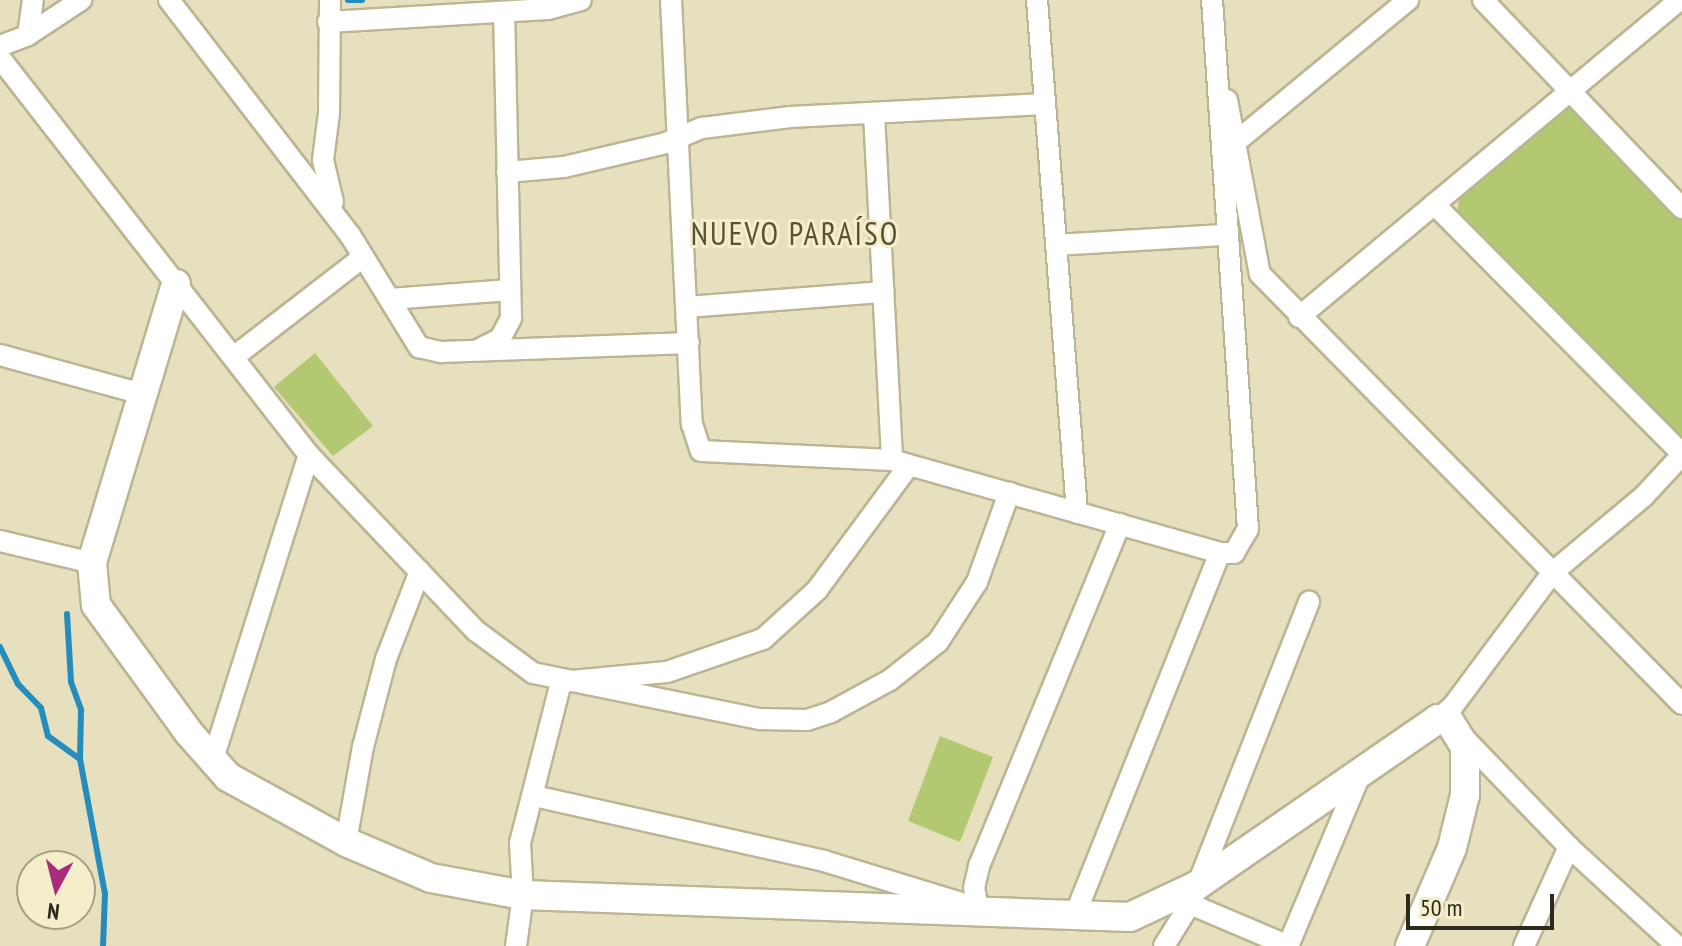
<!DOCTYPE html>
<meta charset="utf-8">
<style>
body{margin:0}
#map{position:relative;width:1682px;height:946px;overflow:hidden;background:#e6e0be;font-family:"PT Sans Narrow",sans-serif}
div>[style]{position:absolute}
.green>*{inset:0;background:#b2c871}
.stream>*{height:6px;margin:-3px;padding:0 3px;transform-origin:3px;border-radius:3px;background:#248dbd}
.roads{filter:drop-shadow(2px 0 #bbb593) drop-shadow(-2px 0 #bbb593) drop-shadow(0 2px #bbb593) drop-shadow(0 -2px #bbb593)}
.street>*{height:20px;margin:-10px;padding:0 10px;transform-origin:10px;border-radius:10px;background:#fff}
.secondary>*{height:28px;margin:-14px;padding:0 14px;transform-origin:14px;border-radius:14px;background:#fff}
span{translate:-50% -50%;white-space:nowrap;text-align:center;line-height:1.15;-webkit-text-stroke:6px #f4eecb;paint-order:stroke}
.neighbourhood-label{font-size:32px;color:#575234;letter-spacing:2px}
.north{position:absolute;left:16px;top:850px;width:80px;height:80px;box-sizing:border-box;background:#f4eecb;border:2px solid #a4a085;border-radius:50%;rotate:187deg;font-size:22px;font-weight:700;line-height:32px;text-align:center;color:#2c2a1d}
.north::after{content:'';display:block;margin:auto;width:28px;height:36px;background:#a92c7c;clip-path:polygon(50% 0,100% 100%,50% 72%,0 100%)}
.scale{position:absolute;left:1406px;top:894px;width:148px;height:36px;box-sizing:border-box;border:4px solid #2c2a1d;border-top:0;padding-left:10px;font-size:24px;line-height:28px;white-space:nowrap;color:#2c2a1d;-webkit-text-stroke:6px #f4eecb;paint-order:stroke}
</style>
<div id="map">
<div class="green">
<div style="clip-path:polygon(1570px 103px,1682px 217px,1682px 440px,1457px 216px,1459px 197px,1555px 107px)"></div>
<div style="clip-path:polygon(315px 353px,373px 426px,333px 456px,274px 387px)"></div>
<div style="clip-path:polygon(940px 736px,993px 757px,960px 842px,908px 821px)"></div>
</div>
<div class="stream">
<div style="left:348px;top:0;width:14px"></div>
<div style="left:67px;top:614px;width:68px;rotate:86.6deg"></div>
<div style="left:71px;top:682px;width:30px;rotate:70deg"></div>
<div style="left:81px;top:710px;width:49px;rotate:91.2deg"></div>
<div style="left:0;top:647px;width:41px;rotate:64.1deg"></div>
<div style="left:18px;top:684px;width:33px;rotate:46deg"></div>
<div style="left:41px;top:708px;width:29px;rotate:76deg"></div>
<div style="left:48px;top:736px;width:39px;rotate:36deg"></div>
<div style="left:80px;top:759px;width:137px;rotate:79.5deg"></div>
<div style="left:105px;top:894px;width:51px;rotate:92.2deg"></div>
</div>
<div class="roads">
<div class="street">
<div style="left:169px;top:0;width:297px;rotate:52.4deg"></div>
<div style="left:350px;top:235px;width:132px;rotate:58.4deg"></div>
<div style="left:419px;top:347px;width:23px;rotate:13deg"></div>
<div style="left:441px;top:352px;width:248px;rotate:-2.1deg"></div>
<div style="left:330px;top:0;width:113px;rotate:90.5deg"></div>
<div style="left:329px;top:113px;width:47px;rotate:97.3deg"></div>
<div style="left:323px;top:160px;width:43px;rotate:76.6deg"></div>
<div style="left:671px;top:0;width:425px;rotate:87.2deg"></div>
<div style="left:692px;top:424px;width:28px;rotate:72deg"></div>
<div style="left:701px;top:451px;width:191px;rotate:2.7deg"></div>
<div style="left:892px;top:460px;width:341px;rotate:15.8deg"></div>
<div style="left:1037px;top:0;width:514px;rotate:85.53deg"></div>
<div style="left:1483px;top:0;width:288px;rotate:46.3deg"></div>
<div style="left:328px;top:22px;width:220px;rotate:-3.4deg"></div>
<div style="left:548px;top:9px;width:34px;rotate:-15deg"></div>
<div style="left:28px;top:35px;width:35px;rotate:-82deg"></div>
<div style="left:0;top:46px;width:30px;rotate:-21deg"></div>
<div style="left:28px;top:35px;width:64px;rotate:-33.4deg"></div>
<div style="left:0;top:58px;width:503px;rotate:52.11deg"></div>
<div style="left:309px;top:455px;width:243px;rotate:46.5deg"></div>
<div style="left:476px;top:631px;width:71px;rotate:36.4deg"></div>
<div style="left:533px;top:673px;width:232px;rotate:11.5deg"></div>
<div style="left:760px;top:719px;width:47px;rotate:1.2deg"></div>
<div style="left:807px;top:720px;width:25px;rotate:-18deg"></div>
<div style="left:831px;top:712px;width:67px;rotate:-28.5deg"></div>
<div style="left:890px;top:680px;width:61px;rotate:-38.4deg"></div>
<div style="left:938px;top:642px;width:72px;rotate:-57deg"></div>
<div style="left:977px;top:582px;width:95px;rotate:-70.2deg"></div>
<div style="left:1227px;top:100px;width:177px;rotate:79.3deg"></div>
<div style="left:1260px;top:274px;width:602px;rotate:45.54deg"></div>
<div style="left:874px;top:114px;width:346px;rotate:87deg"></div>
<div style="left:1237px;top:141px;width:222px;rotate:-39.5deg"></div>
<div style="left:507px;top:172px;width:57px;rotate:-5deg"></div>
<div style="left:564px;top:167px;width:105px;rotate:-13.2deg"></div>
<div style="left:666px;top:143px;width:39px;rotate:-23deg"></div>
<div style="left:702px;top:128px;width:89px;rotate:-7.1deg"></div>
<div style="left:790px;top:117px;width:255px;rotate:-2.9deg"></div>
<div style="left:1434px;top:204px;width:352px;rotate:45.2deg"></div>
<div style="left:1056px;top:245px;width:170px;rotate:-3.4deg"></div>
<div style="left:390px;top:299px;width:120px;rotate:-4.3deg"></div>
<div style="left:687px;top:307px;width:197px;rotate:-4.4deg"></div>
<div style="left:1299px;top:317px;width:495px;rotate:-39.8deg"></div>
<div style="left:480px;top:349px;width:22px;rotate:-27deg"></div>
<div style="left:500px;top:339px;width:24px;rotate:-62deg"></div>
<div style="left:511px;top:318px;width:306px;rotate:-91.3deg"></div>
<div style="left:0;top:355px;width:148px;rotate:15.3deg"></div>
<div style="left:235px;top:356px;width:160px;rotate:-37.7deg"></div>
<div style="left:0;top:541px;width:95px;rotate:13.4deg"></div>
<div style="left:1438px;top:719px;width:20px;rotate:-41deg"></div>
<div style="left:1453px;top:706px;width:166px;rotate:-53.3deg"></div>
<div style="left:1552px;top:573px;width:120px;rotate:-39.9deg"></div>
<div style="left:1644px;top:496px;width:56px;rotate:-47.2deg"></div>
<div style="left:1457px;top:731px;width:161px;rotate:46deg"></div>
<div style="left:1569px;top:847px;width:147px;rotate:42.5deg"></div>
<div style="left:212px;top:762px;width:322px;rotate:-72.5deg"></div>
<div style="left:534px;top:796px;width:297px;rotate:12.6deg"></div>
<div style="left:824px;top:861px;width:161px;rotate:17deg"></div>
<div style="left:978px;top:908px;width:20px;rotate:-101deg"></div>
<div style="left:974px;top:888px;width:23px;rotate:-77deg"></div>
<div style="left:979px;top:866px;width:370px;rotate:-67.6deg"></div>
<div style="left:346px;top:842px;width:97px;rotate:-79.9deg"></div>
<div style="left:363px;top:747px;width:91px;rotate:-75.4deg"></div>
<div style="left:386px;top:659px;width:94px;rotate:-68.9deg"></div>
<div style="left:1190px;top:904px;width:108px;rotate:23deg"></div>
<div style="left:1075px;top:915px;width:390px;rotate:-68.2deg"></div>
<div style="left:1220px;top:553px;width:14px"></div>
<div style="left:1234px;top:553px;width:28px;rotate:-60deg"></div>
<div style="left:1248px;top:529px;width:530px;rotate:-93.89deg"></div>
<div style="left:516px;top:946px;width:51px;rotate:-82.2deg"></div>
<div style="left:523px;top:895px;width:52px;rotate:-93.3deg"></div>
<div style="left:520px;top:843px;width:166px;rotate:-75.7deg"></div>
<div style="left:561px;top:682px;width:106px;rotate:-5.4deg"></div>
<div style="left:667px;top:672px;width:102px;rotate:-19deg"></div>
<div style="left:763px;top:639px;width:73px;rotate:-42.2deg"></div>
<div style="left:817px;top:590px;width:155px;rotate:-53.6deg"></div>
<div style="left:1164px;top:946px;width:49px;rotate:-58.2deg"></div>
<div style="left:1190px;top:904px;width:325px;rotate:-68.5deg"></div>
<div style="left:1288px;top:946px;width:183px;rotate:-67.2deg"></div>
<div style="left:1524px;top:946px;width:109px;rotate:-65.6deg"></div>
</div>
<div class="secondary">
<div style="left:176px;top:284px;width:291px;rotate:106.8deg"></div>
<div style="left:92px;top:563px;width:42px;rotate:84.6deg"></div>
<div style="left:96px;top:605px;width:158px;rotate:54deg"></div>
<div style="left:189px;top:733px;width:59px;rotate:48.4deg"></div>
<div style="left:228px;top:777px;width:135px;rotate:28.8deg"></div>
<div style="left:346px;top:842px;width:92px;rotate:23deg"></div>
<div style="left:431px;top:878px;width:94px;rotate:10.5deg"></div>
<div style="left:523px;top:895px;width:607px;rotate:2.08deg"></div>
<div style="left:1130px;top:917px;width:73px;rotate:-25.2deg"></div>
<div style="left:1196px;top:886px;width:294px;rotate:-34.6deg"></div>
<div style="left:1438px;top:719px;width:11px;rotate:10deg"></div>
<div style="left:1449px;top:721px;width:31px;rotate:58deg"></div>
<div style="left:1465px;top:747px;width:48px;rotate:90deg"></div>
<div style="left:1465px;top:795px;width:55px;rotate:103.8deg"></div>
<div style="left:1452px;top:848px;width:107px;rotate:113.2deg"></div>
</div>
</div>
<div class="neighbourhood-label">
<span style="left:795px;top:233px">NUEVO PARAÍSO</span>
</div>
<div class="north">N</div>
<div class="scale">50 m</div>
</div>
